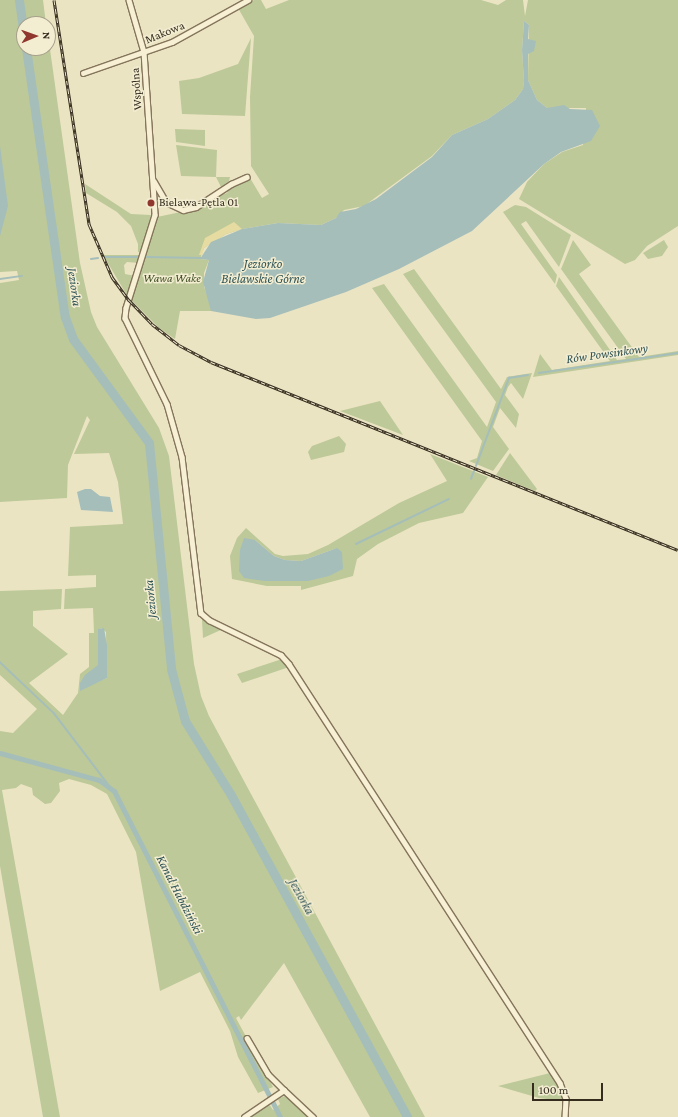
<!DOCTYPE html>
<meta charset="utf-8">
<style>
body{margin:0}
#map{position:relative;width:678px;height:1117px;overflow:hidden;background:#ebe4c3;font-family:"Crimson Pro",serif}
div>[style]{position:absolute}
.green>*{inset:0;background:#bdc998}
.sand>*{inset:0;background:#e6dba1}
.water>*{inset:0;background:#a5beba}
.stream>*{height:1.5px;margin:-0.75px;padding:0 0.75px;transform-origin:0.75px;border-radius:0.75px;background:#a5beba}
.canal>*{height:5px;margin:-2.5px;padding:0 2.5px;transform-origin:2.5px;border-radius:2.5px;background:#a5beba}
.river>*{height:9px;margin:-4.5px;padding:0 4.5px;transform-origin:4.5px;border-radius:4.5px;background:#a5beba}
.roads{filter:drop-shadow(1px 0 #84755b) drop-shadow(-1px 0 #84755b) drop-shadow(0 1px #84755b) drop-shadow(0 -1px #84755b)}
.minor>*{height:4.5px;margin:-2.25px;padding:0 2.25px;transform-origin:2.25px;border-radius:2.25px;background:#f7f0d5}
.rail>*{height:3px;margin-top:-1.5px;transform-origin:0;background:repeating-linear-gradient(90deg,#f3edd2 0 4.5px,#352c1e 0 9px);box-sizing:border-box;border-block:1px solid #352c1e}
.dots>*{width:11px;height:11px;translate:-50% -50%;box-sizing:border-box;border:2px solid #f3edd2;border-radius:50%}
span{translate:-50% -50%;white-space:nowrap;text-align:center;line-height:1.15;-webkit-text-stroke:3px #f3edd2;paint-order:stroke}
.street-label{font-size:12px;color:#352c1e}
.poi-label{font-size:12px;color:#352c1e}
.left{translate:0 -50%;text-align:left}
.park-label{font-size:12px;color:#415026;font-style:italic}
.water-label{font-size:13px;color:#2e5254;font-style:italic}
.north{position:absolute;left:16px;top:16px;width:40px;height:40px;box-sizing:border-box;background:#f3edd2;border:1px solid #a7a08a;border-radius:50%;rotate:88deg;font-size:11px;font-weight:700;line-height:16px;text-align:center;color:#352c1e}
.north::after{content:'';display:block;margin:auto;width:14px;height:18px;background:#90382e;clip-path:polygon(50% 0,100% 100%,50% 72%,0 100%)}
.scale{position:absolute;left:532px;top:1083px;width:71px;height:18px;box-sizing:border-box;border:2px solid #352c1e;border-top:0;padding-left:5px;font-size:12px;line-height:14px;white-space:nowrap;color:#352c1e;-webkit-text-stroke:3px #f3edd2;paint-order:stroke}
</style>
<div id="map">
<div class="green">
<div style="clip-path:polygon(evenodd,0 0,43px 0,46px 24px,24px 24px,24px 48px,48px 48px,48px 35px,80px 263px,91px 312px,97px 327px,159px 428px,169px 456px,194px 664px,201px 696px,209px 716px,425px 1117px,370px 1117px,284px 963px,241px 1020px,239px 1016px,236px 1018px,273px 1087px,258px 1093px,238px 1057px,230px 1031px,200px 972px,160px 991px,136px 852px,107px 794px,91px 785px,69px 779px,59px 783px,60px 791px,51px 803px,45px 804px,33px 795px,32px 788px,21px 784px,16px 788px,2px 790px,60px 1117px,43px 1117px,0 866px,0 731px,13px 733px,37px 709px,0 675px,0 591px,62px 589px,61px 609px,33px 611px,33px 626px,68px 654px,29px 683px,63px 715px,78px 693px,80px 674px,89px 667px,89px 633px,94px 633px,93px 608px,64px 609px,65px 589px,96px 587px,96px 575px,68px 576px,70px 527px,123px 524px,118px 482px,109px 453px,74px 454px,90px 420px,87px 416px,68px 465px,67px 498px,0 502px,0 283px,19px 280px,17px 271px,0 272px,0 0,101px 628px,106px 632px,107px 678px,95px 683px,98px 666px,98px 633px,101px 628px)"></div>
<div style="clip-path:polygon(254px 0,261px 0,266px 9px,289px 0,481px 0,498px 5px,506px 0,523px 0,525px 16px,528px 0,678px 0,678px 226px,647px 246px,635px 260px,625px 264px,519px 199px,527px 182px,544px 164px,562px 152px,583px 145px,586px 108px,547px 108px,537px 100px,528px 80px,529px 25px,524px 21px,522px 50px,524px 81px,523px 89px,515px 100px,488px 119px,452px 135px,432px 156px,364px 206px,344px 210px,336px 218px,321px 225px,278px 223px,242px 229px,226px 234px,204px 248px,200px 259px,209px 260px,204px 273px,204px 287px,211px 304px,211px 311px,180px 311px,175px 339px,159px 328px,131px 300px,157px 217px,195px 209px,197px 211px,197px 209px,221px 191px,225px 194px,228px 192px,225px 189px,250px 178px,262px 198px,269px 194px,251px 166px,250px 97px,254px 36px,238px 8px)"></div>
<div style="clip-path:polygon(251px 38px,245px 116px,182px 114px,179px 81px,199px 78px,238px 64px)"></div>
<div style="clip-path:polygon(175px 129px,205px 130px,205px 146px,176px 142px)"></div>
<div style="clip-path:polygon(176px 145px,217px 150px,216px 177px,230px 177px,229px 181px,221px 187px,216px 177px,181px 176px)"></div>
<div style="clip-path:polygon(85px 184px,131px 214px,151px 215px,142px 252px,138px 252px,138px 244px,131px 226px,117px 212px,86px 193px)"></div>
<div style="clip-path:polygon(515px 205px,526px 207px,571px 235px,559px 267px,526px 221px,521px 224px,557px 275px,555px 284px,503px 212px)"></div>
<div style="clip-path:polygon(573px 240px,591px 265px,579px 274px,639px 357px,678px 351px,678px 355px,533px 377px,540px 354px,552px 370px,610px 361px,556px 286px,559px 277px,617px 360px,626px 359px,561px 269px)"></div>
<div style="clip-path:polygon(664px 240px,668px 247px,662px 256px,648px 259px,643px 253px)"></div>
<div style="clip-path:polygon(103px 255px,141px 255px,139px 263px,127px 262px,124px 265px,125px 274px,135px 276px,128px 297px)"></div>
<div style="clip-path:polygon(414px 269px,501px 389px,507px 377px,532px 373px,523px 399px,511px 383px,508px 387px,505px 395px,519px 414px,516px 428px,500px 408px,493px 427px,509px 449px,493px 471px,469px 461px,477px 458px,482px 441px,372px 288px,384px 284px,487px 427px,496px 402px,403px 274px)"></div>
<div style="clip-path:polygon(380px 401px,403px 435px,340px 411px)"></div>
<div style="clip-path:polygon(339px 436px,346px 444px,344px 452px,311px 460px,308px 452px,312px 446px)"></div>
<div style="clip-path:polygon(510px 453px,537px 489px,535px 491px,496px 475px)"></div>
<div style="clip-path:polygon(evenodd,430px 454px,488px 477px,463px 513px,419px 523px,378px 544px,357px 559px,353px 576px,301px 590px,301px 586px,267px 586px,232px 579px,230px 556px,237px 538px,246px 528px,275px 554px,283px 556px,308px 554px,328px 545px,399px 503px,447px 481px,430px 454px,255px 540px,274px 556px,285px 560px,301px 561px,337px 548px,265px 581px,255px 540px)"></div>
<div style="clip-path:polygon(205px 619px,223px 629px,203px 638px,202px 620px)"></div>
<div style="clip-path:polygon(282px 659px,289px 667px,242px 683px,237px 674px)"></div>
<div style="clip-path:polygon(550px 1073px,559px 1086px,564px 1101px,539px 1098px,498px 1086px)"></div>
<div style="clip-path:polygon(285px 1096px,310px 1117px,248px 1117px,269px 1104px,273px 1110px,280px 1104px,278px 1099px)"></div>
</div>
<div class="sand">
<div style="clip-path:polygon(234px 222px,242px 229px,226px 234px,204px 248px,202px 255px,199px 255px,205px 238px)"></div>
</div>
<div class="water">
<div style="clip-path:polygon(524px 21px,529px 25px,528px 39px,536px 41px,534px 51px,528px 54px,528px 80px,537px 100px,547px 108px,564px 105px,570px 109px,592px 110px,600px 126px,591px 141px,561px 152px,544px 164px,472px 231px,399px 269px,346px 292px,270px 318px,256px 319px,211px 311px,203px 282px,209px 260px,200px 259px,211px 242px,242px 229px,278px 223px,321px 225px,336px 218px,340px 212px,356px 209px,376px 199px,432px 157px,452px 135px,488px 119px,515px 100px,523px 89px,524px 81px,522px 50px)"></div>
<div style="clip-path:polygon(0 146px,8px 206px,0 236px)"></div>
<div style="clip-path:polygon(85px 489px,91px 489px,100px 496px,110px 497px,113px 512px,81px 510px,77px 492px)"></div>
<div style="clip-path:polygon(244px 538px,255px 540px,274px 556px,285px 560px,301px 561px,337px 548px,342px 552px,343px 569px,329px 576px,308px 581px,265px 581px,244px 578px,239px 571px,240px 550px)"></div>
<div style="clip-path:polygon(104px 628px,107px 645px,107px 678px,80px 691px,80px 683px,85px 675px,98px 665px,98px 629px)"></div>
</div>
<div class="stream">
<div style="left:104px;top:257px;width:37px"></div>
<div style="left:147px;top:257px;width:54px;rotate:1.1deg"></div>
<div style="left:91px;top:259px;width:7px;rotate:-8deg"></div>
<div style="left:0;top:279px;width:22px;rotate:-8deg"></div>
<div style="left:539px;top:373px;width:140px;rotate:-8.2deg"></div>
<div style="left:476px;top:466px;width:94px;rotate:-69.4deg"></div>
<div style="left:509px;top:378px;width:19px;rotate:-9deg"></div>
<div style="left:471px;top:479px;width:9px;rotate:-69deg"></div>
<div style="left:356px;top:544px;width:103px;rotate:-25.8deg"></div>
<div style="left:0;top:662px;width:74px;rotate:43.4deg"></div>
<div style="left:54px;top:713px;width:89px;rotate:52.7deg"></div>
</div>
<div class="canal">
<div style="left:0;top:753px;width:103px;rotate:15.3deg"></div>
<div style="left:99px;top:780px;width:19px;rotate:36deg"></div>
<div style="left:114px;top:791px;width:366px;rotate:63deg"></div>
</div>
<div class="river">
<div style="left:19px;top:0;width:35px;rotate:82deg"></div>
<div style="left:26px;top:48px;width:272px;rotate:81.8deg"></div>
<div style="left:65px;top:317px;width:23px;rotate:70deg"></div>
<div style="left:73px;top:339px;width:129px;rotate:53.8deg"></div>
<div style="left:149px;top:443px;width:227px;rotate:84.4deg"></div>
<div style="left:171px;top:669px;width:54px;rotate:74.9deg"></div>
<div style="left:185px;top:721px;width:87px;rotate:58.1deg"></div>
<div style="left:231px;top:795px;width:367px;rotate:61.3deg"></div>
</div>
<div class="roads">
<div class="minor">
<div style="left:129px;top:0;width:54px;rotate:73.9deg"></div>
<div style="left:144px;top:52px;width:163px;rotate:86.1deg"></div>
<div style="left:155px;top:215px;width:97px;rotate:107.3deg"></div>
<div style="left:126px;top:308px;width:10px;rotate:96deg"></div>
<div style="left:125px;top:318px;width:96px;rotate:64deg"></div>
<div style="left:167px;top:404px;width:55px;rotate:74.2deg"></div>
<div style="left:182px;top:457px;width:157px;rotate:83.1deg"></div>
<div style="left:201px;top:613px;width:11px;rotate:41deg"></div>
<div style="left:209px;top:620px;width:80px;rotate:25.9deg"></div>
<div style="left:281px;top:655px;width:12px;rotate:48deg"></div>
<div style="left:289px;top:664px;width:499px;rotate:57.1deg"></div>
<div style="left:560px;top:1083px;width:17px;rotate:69deg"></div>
<div style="left:566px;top:1099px;width:18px;rotate:93deg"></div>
<div style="left:83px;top:73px;width:94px;rotate:-19.2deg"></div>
<div style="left:172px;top:42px;width:87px;rotate:-28.9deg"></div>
<div style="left:154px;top:181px;width:24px;rotate:60deg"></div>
<div style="left:166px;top:202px;width:19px;rotate:25deg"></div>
<div style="left:183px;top:210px;width:13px;rotate:-13deg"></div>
<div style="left:196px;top:207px;width:42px;rotate:-33.3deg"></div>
<div style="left:231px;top:184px;width:17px;rotate:-24deg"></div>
<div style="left:247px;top:1038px;width:42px;rotate:59.7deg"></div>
<div style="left:268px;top:1074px;width:23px;rotate:45deg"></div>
<div style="left:244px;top:1117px;width:48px;rotate:-34deg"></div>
<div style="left:284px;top:1090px;width:40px;rotate:43deg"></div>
</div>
</div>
<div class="rail">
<div style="left:54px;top:0;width:227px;rotate:81.1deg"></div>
<div style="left:89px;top:224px;width:58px;rotate:66.5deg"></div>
<div style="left:112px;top:277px;width:29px;rotate:54deg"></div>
<div style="left:129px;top:300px;width:33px;rotate:46deg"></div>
<div style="left:152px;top:324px;width:34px;rotate:38deg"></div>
<div style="left:179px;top:345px;width:36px;rotate:28deg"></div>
<div style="left:211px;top:362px;width:503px;rotate:21.93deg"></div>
</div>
<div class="dots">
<div style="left:151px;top:203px;background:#90382e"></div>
</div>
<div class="street-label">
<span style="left:165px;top:33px;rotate:-22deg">Makowa</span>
<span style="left:137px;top:89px;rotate:-94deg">Wspólna</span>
</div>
<div class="poi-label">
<span class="left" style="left:159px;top:203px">Bielawa-Pętla 01</span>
</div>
<div class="park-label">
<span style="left:172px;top:279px">Wawa Wake</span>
</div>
<div class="water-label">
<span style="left:263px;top:272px">Jeziorko<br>Bielawskie Górne</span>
<span style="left:74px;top:287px;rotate:82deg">Jeziorka</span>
<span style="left:607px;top:354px;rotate:-8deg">Rów Powsinkowy</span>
<span style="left:151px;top:599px;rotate:-95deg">Jeziorka</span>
<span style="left:179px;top:895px;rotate:63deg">Kanał Habdziński</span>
<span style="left:301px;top:897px;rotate:61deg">Jeziorka</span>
</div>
<div class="north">N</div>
<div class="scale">100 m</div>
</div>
